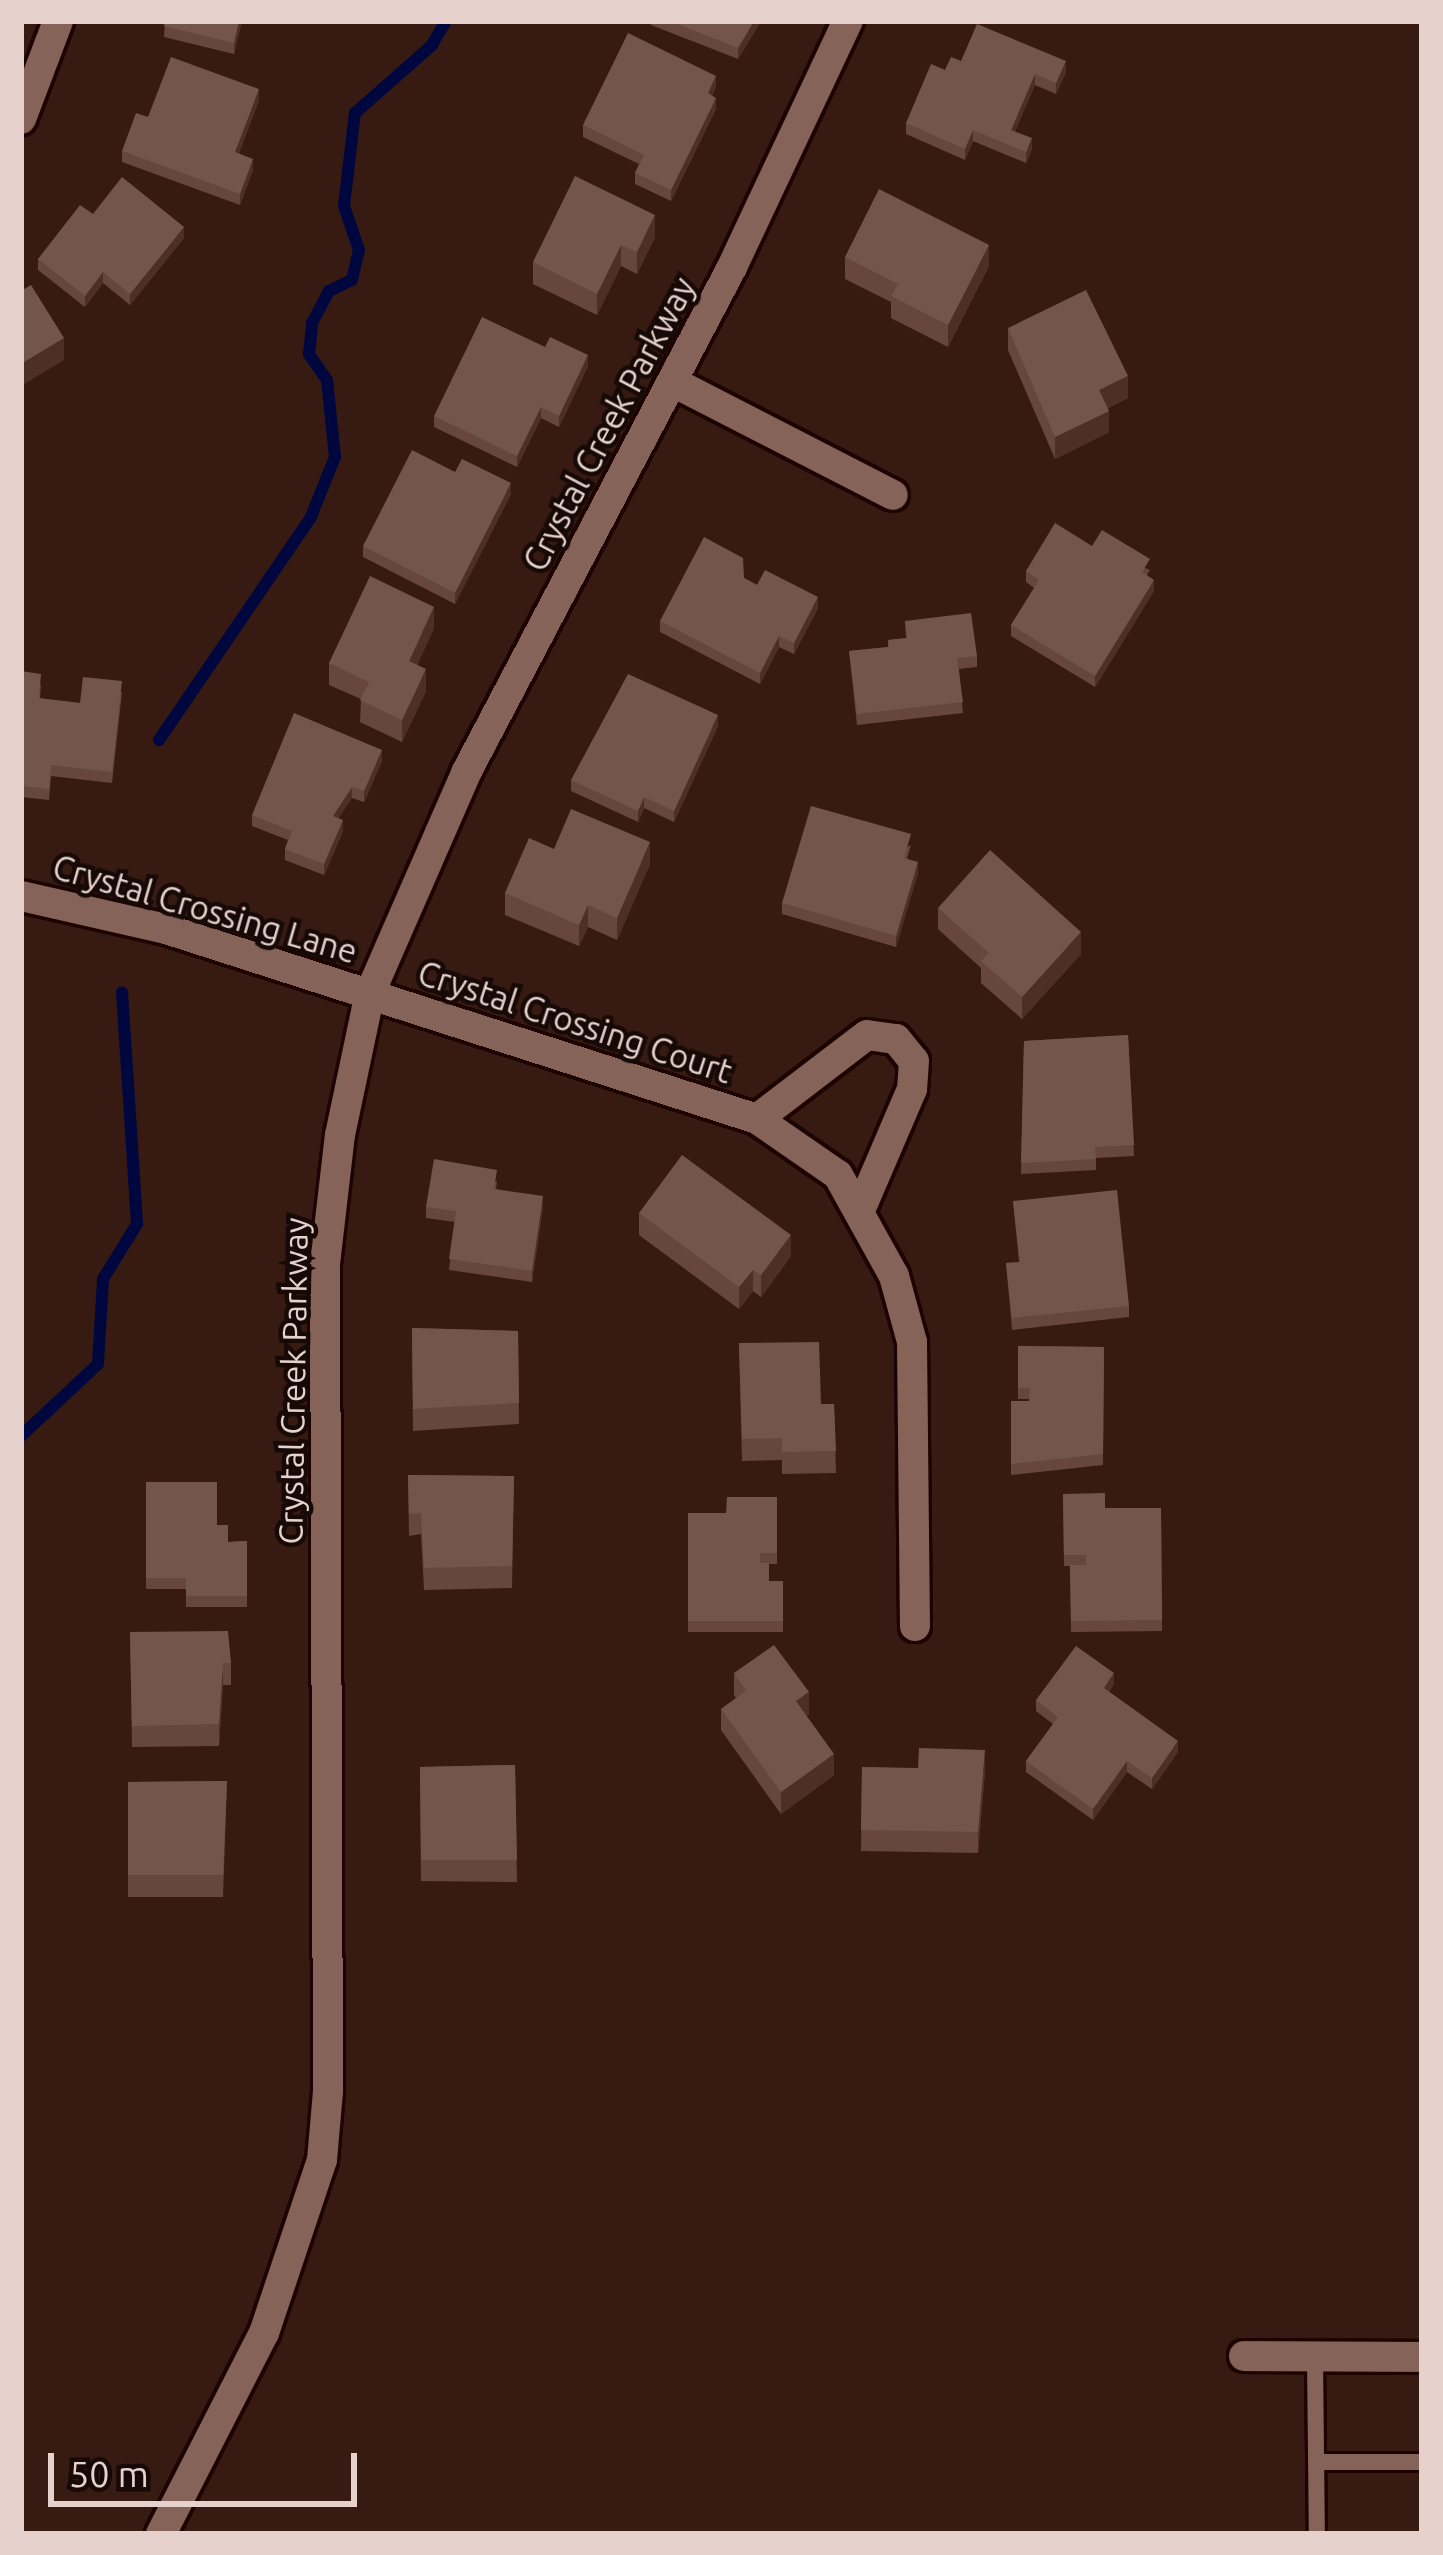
<!DOCTYPE html>
<style>
body{margin:0}
#map{position:relative;width:1443px;height:2555px;overflow:hidden;background:#371b13;font-family:Ubuntu,sans-serif}
div>[style]{position:absolute}
.stream>*{height:12px;margin:-6px;padding:0 6px;transform-origin:6px;border-radius:6px;background:#00073e}
.roads{filter:drop-shadow(3px 0 #1d0401) drop-shadow(-3px 0 #1d0401) drop-shadow(0 3px #1d0401) drop-shadow(0 -3px #1d0401)}
.service>*{height:16px;margin:-8px;padding:0 8px;transform-origin:8px;border-radius:8px;background:#856359}
.minor>*{height:30px;margin:-15px;padding:0 15px;transform-origin:15px;border-radius:15px;background:#856359}
.wall>*{inset:0;background:#66463f}
.shaded-wall>*{inset:0;background:#4d2f27}
.building>*{inset:0;background:#73554e}
span{translate:-50% -50%;white-space:nowrap;text-align:center;line-height:1.15;-webkit-text-stroke:9px #160906;paint-order:stroke}
.street-label{font-size:33px;color:#e6d1cc}
.frame{position:absolute;inset:0;border:24px solid #e6d1cc;pointer-events:none}
.scale{position:absolute;left:48px;top:2453px;width:309px;height:54px;box-sizing:border-box;border:6px solid #e6d1cc;border-top:0;padding-left:15px;font-size:36px;line-height:42px;white-space:nowrap;color:#e6d1cc;-webkit-text-stroke:9px #160906;paint-order:stroke}
</style>
<div id="map">
<div class="stream">
<div style="left:159px;top:740px;width:268px;rotate:-55.7deg"></div>
<div style="left:310px;top:519px;width:67px;rotate:-68deg"></div>
<div style="left:335px;top:457px;width:77px;rotate:-95.9deg"></div>
<div style="left:327px;top:380px;width:32px;rotate:-125deg"></div>
<div style="left:309px;top:354px;width:31px;rotate:-84deg"></div>
<div style="left:312px;top:323px;width:36px;rotate:-62deg"></div>
<div style="left:329px;top:291px;width:25px;rotate:-26deg"></div>
<div style="left:352px;top:280px;width:31px;rotate:-77deg"></div>
<div style="left:359px;top:250px;width:46px;rotate:-108.8deg"></div>
<div style="left:344px;top:206px;width:94px;rotate:-83.3deg"></div>
<div style="left:355px;top:113px;width:103px;rotate:-41.4deg"></div>
<div style="left:432px;top:45px;width:28px;rotate:-60deg"></div>
<div style="left:21px;top:1436px;width:105px;rotate:-43.1deg"></div>
<div style="left:98px;top:1364px;width:85px;rotate:-86.6deg"></div>
<div style="left:103px;top:1279px;width:65px;rotate:-58.3deg"></div>
<div style="left:137px;top:1224px;width:232px;rotate:-93.7deg"></div>
</div>
<div class="roads">
<div class="service">
<div style="left:1315px;top:2357px;width:177px;rotate:89.4deg"></div>
<div style="left:1316px;top:2462px;width:106px"></div>
</div>
<div class="minor">
<div style="left:21px;top:119px;width:105px;rotate:-69.3deg"></div>
<div style="left:673px;top:382px;width:247px;rotate:27.2deg"></div>
<div style="left:21px;top:896px;width:149px;rotate:12.8deg"></div>
<div style="left:166px;top:929px;width:621px;rotate:17.82deg"></div>
<div style="left:757px;top:1119px;width:98px;rotate:34.7deg"></div>
<div style="left:838px;top:1175px;width:115px;rotate:61deg"></div>
<div style="left:894px;top:1276px;width:68px;rotate:74.7deg"></div>
<div style="left:912px;top:1342px;width:284px;rotate:89.4deg"></div>
<div style="left:757px;top:1119px;width:138px;rotate:-37.4deg"></div>
<div style="left:867px;top:1035px;width:29px;rotate:8deg"></div>
<div style="left:896px;top:1039px;width:28px;rotate:51deg"></div>
<div style="left:914px;top:1061px;width:28px;rotate:94deg"></div>
<div style="left:912px;top:1089px;width:129px;rotate:113.2deg"></div>
<div style="left:1244px;top:2356px;width:178px;rotate:0.3deg"></div>
<div style="left:161px;top:2534px;width:226px;rotate:-62.9deg"></div>
<div style="left:264px;top:2333px;width:182px;rotate:-71.5deg"></div>
<div style="left:322px;top:2160px;width:69px;rotate:-85deg"></div>
<div style="left:328px;top:2091px;width:827px;rotate:-90.21deg"></div>
<div style="left:325px;top:1264px;width:130px;rotate:-83.4deg"></div>
<div style="left:340px;top:1135px;width:145px;rotate:-78.1deg"></div>
<div style="left:370px;top:993px;width:242px;rotate:-66.4deg"></div>
<div style="left:467px;top:771px;width:569px;rotate:-62.26deg"></div>
<div style="left:732px;top:267px;width:272px;rotate:-64.8deg"></div>
</div>
</div>
<div class="wall">
<div style="clip-path:polygon(165px 21px,242px 21px,234px 54px,164px 37px)"></div>
<div style="clip-path:polygon(651px 21px,761px 21px,738px 59px,651px 25px)"></div>
<div style="clip-path:polygon(961px 61px,1066px 72px,1056px 94px,1035px 85px,1015px 131px,1032px 149px,1026px 163px,973px 141px,965px 160px,906px 134px,906px 123px,945px 70px)"></div>
<div style="clip-path:polygon(716px 87px,712px 95px,716px 109px,671px 201px,635px 184px,635px 173px,639px 164px,583px 137px,583px 125px)"></div>
<div style="clip-path:polygon(259px 100px,239px 153px,253px 170px,240px 205px,122px 162px,122px 151px,148px 117px)"></div>
<div style="clip-path:polygon(93px 214px,184px 238px,130px 305px,103px 283px,85px 307px,38px 270px,38px 259px)"></div>
<div style="clip-path:polygon(655px 237px,637px 274px,621px 266px,597px 315px,533px 284px,533px 262px)"></div>
<div style="clip-path:polygon(845px 257px,989px 266px,948px 347px,891px 318px,891px 302px,845px 279px)"></div>
<div style="clip-path:polygon(1008px 328px,1128px 398px,1108px 408px,1109px 432px,1055px 459px,1008px 350px)"></div>
<div style="clip-path:polygon(545px 347px,588px 366px,559px 427px,541px 418px,517px 467px,434px 427px,434px 416px)"></div>
<div style="clip-path:polygon(455px 472px,511px 494px,455px 604px,363px 557px,363px 546px)"></div>
<div style="clip-path:polygon(1092px 546px,1150px 570px,1147px 575px,1154px 591px,1095px 687px,1011px 636px,1011px 625px,1034px 588px,1026px 582px,1026px 571px)"></div>
<div style="clip-path:polygon(744px 578px,757px 585px,818px 608px,794px 654px,779px 647px,760px 684px,660px 632px,660px 621px)"></div>
<div style="clip-path:polygon(905px 621px,977px 656px,977px 667px,959px 669px,963px 713px,857px 725px,849px 651px,888px 647px,888px 640px,906px 638px)"></div>
<div style="clip-path:polygon(434px 628px,417px 665px,426px 691px,402px 742px,360px 722px,361px 699px,329px 685px,329px 663px)"></div>
<div style="clip-path:polygon(21px 671px,41px 685px,40px 699px,80px 703px,122px 692px,112px 783px,51px 776px,49px 800px,21px 797px)"></div>
<div style="clip-path:polygon(718px 726px,674px 822px,644px 808px,638px 822px,571px 791px,571px 780px)"></div>
<div style="clip-path:polygon(382px 761px,364px 802px,352px 798px,338px 818px,343px 831px,324px 875px,285px 860px,285px 849px,288px 840px,252px 826px,252px 815px)"></div>
<div style="clip-path:polygon(911px 845px,907px 858px,918px 873px,896px 947px,782px 914px,782px 903px)"></div>
<div style="clip-path:polygon(554px 849px,650px 864px,617px 940px,588px 927px,579px 946px,505px 915px,505px 893px)"></div>
<div style="clip-path:polygon(938px 908px,1081px 954px,1022px 1019px,981px 983px,981px 968px,938px 929px)"></div>
<div style="clip-path:polygon(1128px 1035px,1134px 1156px,1096px 1158px,1096px 1170px,1021px 1174px,1024px 1041px)"></div>
<div style="clip-path:polygon(497px 1181px,496px 1189px,543px 1207px,532px 1282px,449px 1270px,455px 1222px,426px 1218px,426px 1207px)"></div>
<div style="clip-path:polygon(1013px 1201px,1129px 1306px,1129px 1317px,1012px 1330px,1006px 1263px,1019px 1262px)"></div>
<div style="clip-path:polygon(639px 1213px,791px 1256px,761px 1297px,753px 1291px,739px 1309px,639px 1235px)"></div>
<div style="clip-path:polygon(412px 1328px,518px 1331px,519px 1424px,413px 1431px)"></div>
<div style="clip-path:polygon(739px 1343px,821px 1404px,834px 1404px,836px 1473px,782px 1474px,782px 1460px,742px 1461px)"></div>
<div style="clip-path:polygon(1018px 1346px,1104px 1347px,1103px 1465px,1011px 1475px,1011px 1401px,1029px 1401px,1030px 1399px,1018px 1399px)"></div>
<div style="clip-path:polygon(408px 1475px,514px 1476px,512px 1588px,424px 1590px,421px 1534px,409px 1536px)"></div>
<div style="clip-path:polygon(146px 1482px,217px 1525px,228px 1542px,247px 1541px,247px 1607px,186px 1607px,186px 1589px,146px 1589px)"></div>
<div style="clip-path:polygon(1063px 1494px,1105px 1508px,1161px 1508px,1162px 1631px,1071px 1632px,1070px 1566px,1064px 1566px)"></div>
<div style="clip-path:polygon(777px 1497px,777px 1564px,769px 1564px,769px 1581px,783px 1581px,783px 1632px,688px 1632px,688px 1513px,726px 1513px)"></div>
<div style="clip-path:polygon(130px 1632px,231px 1663px,231px 1685px,223px 1685px,219px 1746px,132px 1747px)"></div>
<div style="clip-path:polygon(734px 1673px,809px 1714px,806px 1716px,834px 1775px,781px 1814px,721px 1730px,721px 1709px,736px 1698px,734px 1695px)"></div>
<div style="clip-path:polygon(1114px 1684px,1109px 1692px,1178px 1752px,1152px 1789px,1127px 1772px,1093px 1820px,1026px 1772px,1026px 1761px,1053px 1724px,1036px 1711px,1036px 1700px)"></div>
<div style="clip-path:polygon(515px 1765px,517px 1882px,421px 1881px,420px 1767px)"></div>
<div style="clip-path:polygon(862px 1767px,985px 1771px,978px 1853px,861px 1851px)"></div>
<div style="clip-path:polygon(227px 1781px,223px 1897px,128px 1897px,128px 1782px)"></div>
</div>
<div class="shaded-wall">
<div style="clip-path:polygon(239px 21px,242px 21px,234px 54px,234px 43px)"></div>
<div style="clip-path:polygon(754px 21px,761px 21px,738px 59px,738px 48px)"></div>
<div style="clip-path:polygon(1066px 61px,1066px 72px,1056px 94px,1056px 83px)"></div>
<div style="clip-path:polygon(1035px 74px,1035px 85px,1011px 141px,1011px 130px)"></div>
<div style="clip-path:polygon(716px 76px,716px 87px,708px 104px,708px 93px)"></div>
<div style="clip-path:polygon(259px 89px,259px 100px,235px 163px,235px 152px)"></div>
<div style="clip-path:polygon(716px 98px,716px 109px,671px 201px,671px 190px)"></div>
<div style="clip-path:polygon(973px 130px,973px 141px,965px 160px,965px 149px)"></div>
<div style="clip-path:polygon(1032px 138px,1032px 149px,1026px 163px,1026px 152px)"></div>
<div style="clip-path:polygon(253px 159px,253px 170px,240px 205px,240px 194px)"></div>
<div style="clip-path:polygon(655px 215px,655px 237px,637px 274px,637px 252px)"></div>
<div style="clip-path:polygon(184px 227px,184px 238px,130px 305px,130px 294px)"></div>
<div style="clip-path:polygon(621px 245px,621px 266px,597px 315px,597px 294px)"></div>
<div style="clip-path:polygon(989px 245px,989px 266px,948px 347px,948px 325px)"></div>
<div style="clip-path:polygon(103px 272px,103px 283px,85px 307px,85px 296px)"></div>
<div style="clip-path:polygon(64px 338px,64px 360px,21px 386px,21px 364px)"></div>
<div style="clip-path:polygon(588px 355px,588px 366px,559px 427px,559px 416px)"></div>
<div style="clip-path:polygon(1128px 376px,1128px 398px,1099px 412px,1099px 390px)"></div>
<div style="clip-path:polygon(541px 407px,541px 418px,517px 467px,517px 456px)"></div>
<div style="clip-path:polygon(1109px 411px,1109px 432px,1055px 459px,1055px 437px)"></div>
<div style="clip-path:polygon(511px 483px,511px 494px,455px 604px,455px 593px)"></div>
<div style="clip-path:polygon(1154px 580px,1154px 591px,1095px 687px,1095px 676px)"></div>
<div style="clip-path:polygon(818px 597px,818px 608px,794px 654px,794px 643px)"></div>
<div style="clip-path:polygon(434px 607px,434px 628px,409px 683px,409px 661px)"></div>
<div style="clip-path:polygon(779px 636px,779px 647px,760px 684px,760px 673px)"></div>
<div style="clip-path:polygon(426px 669px,426px 691px,402px 742px,402px 720px)"></div>
<div style="clip-path:polygon(718px 715px,718px 726px,674px 822px,674px 811px)"></div>
<div style="clip-path:polygon(382px 750px,382px 761px,364px 802px,364px 791px)"></div>
<div style="clip-path:polygon(352px 787px,352px 798px,333px 827px,333px 816px)"></div>
<div style="clip-path:polygon(644px 797px,644px 808px,638px 822px,638px 811px)"></div>
<div style="clip-path:polygon(343px 820px,343px 831px,324px 875px,324px 864px)"></div>
<div style="clip-path:polygon(650px 842px,650px 864px,617px 940px,617px 918px)"></div>
<div style="clip-path:polygon(918px 862px,918px 873px,896px 947px,896px 936px)"></div>
<div style="clip-path:polygon(588px 905px,588px 927px,579px 946px,579px 925px)"></div>
<div style="clip-path:polygon(1081px 932px,1081px 954px,1022px 1019px,1022px 997px)"></div>
<div style="clip-path:polygon(543px 1196px,543px 1207px,532px 1282px,532px 1271px)"></div>
<div style="clip-path:polygon(791px 1235px,791px 1256px,761px 1297px,761px 1275px)"></div>
<div style="clip-path:polygon(753px 1270px,753px 1291px,739px 1309px,739px 1287px)"></div>
<div style="clip-path:polygon(223px 1663px,223px 1685px,219px 1746px,219px 1724px)"></div>
<div style="clip-path:polygon(1114px 1673px,1114px 1684px,1104px 1699px,1104px 1688px)"></div>
<div style="clip-path:polygon(809px 1692px,809px 1714px,796px 1723px,796px 1701px)"></div>
<div style="clip-path:polygon(1178px 1741px,1178px 1752px,1152px 1789px,1152px 1778px)"></div>
<div style="clip-path:polygon(985px 1750px,985px 1771px,978px 1853px,978px 1832px)"></div>
<div style="clip-path:polygon(834px 1754px,834px 1775px,781px 1814px,781px 1792px)"></div>
<div style="clip-path:polygon(1127px 1761px,1127px 1772px,1093px 1820px,1093px 1809px)"></div>
</div>
<div class="building">
<div style="clip-path:polygon(165px 21px,239px 21px,234px 43px,164px 26px)"></div>
<div style="clip-path:polygon(670px 21px,754px 21px,738px 48px)"></div>
<div style="clip-path:polygon(977px 24px,1066px 61px,1056px 83px,1035px 74px,1011px 130px,1032px 138px,1026px 152px,973px 130px,965px 149px,906px 123px,931px 64px,945px 70px,951px 57px,961px 61px)"></div>
<div style="clip-path:polygon(628px 33px,716px 76px,708px 93px,716px 98px,671px 190px,635px 173px,644px 155px,583px 125px)"></div>
<div style="clip-path:polygon(171px 57px,259px 89px,235px 152px,253px 159px,240px 194px,122px 151px,136px 113px,148px 117px)"></div>
<div style="clip-path:polygon(575px 176px,655px 215px,637px 252px,621px 245px,597px 294px,533px 262px)"></div>
<div style="clip-path:polygon(122px 177px,184px 227px,130px 294px,103px 272px,85px 296px,38px 259px,80px 205px,93px 214px)"></div>
<div style="clip-path:polygon(879px 189px,989px 245px,948px 325px,891px 296px,898px 284px,845px 257px)"></div>
<div style="clip-path:polygon(31px 285px,64px 338px,21px 364px,21px 291px)"></div>
<div style="clip-path:polygon(1086px 290px,1128px 376px,1099px 390px,1109px 411px,1055px 437px,1008px 328px)"></div>
<div style="clip-path:polygon(482px 317px,545px 347px,550px 337px,588px 355px,559px 416px,541px 407px,517px 456px,434px 416px)"></div>
<div style="clip-path:polygon(412px 450px,455px 472px,462px 459px,511px 483px,455px 593px,363px 546px)"></div>
<div style="clip-path:polygon(1055px 523px,1092px 546px,1102px 530px,1150px 559px,1142px 572px,1154px 580px,1095px 676px,1011px 625px,1039px 580px,1026px 571px)"></div>
<div style="clip-path:polygon(704px 537px,743px 558px,744px 578px,757px 585px,765px 570px,818px 597px,794px 643px,779px 636px,760px 673px,660px 621px)"></div>
<div style="clip-path:polygon(370px 576px,434px 607px,409px 661px,426px 669px,402px 720px,360px 700px,369px 682px,329px 663px)"></div>
<div style="clip-path:polygon(971px 613px,977px 656px,957px 658px,963px 702px,857px 714px,849px 651px,889px 647px,888px 640px,907px 638px,905px 621px)"></div>
<div style="clip-path:polygon(21px 671px,41px 674px,39px 698px,80px 703px,83px 677px,122px 681px,112px 772px,51px 765px,49px 789px,21px 786px)"></div>
<div style="clip-path:polygon(628px 674px,718px 715px,674px 811px,644px 797px,638px 811px,571px 780px)"></div>
<div style="clip-path:polygon(294px 713px,382px 750px,364px 791px,352px 787px,333px 816px,343px 820px,324px 864px,285px 849px,292px 831px,252px 815px)"></div>
<div style="clip-path:polygon(811px 806px,911px 834px,904px 858px,918px 862px,896px 936px,782px 903px)"></div>
<div style="clip-path:polygon(571px 809px,650px 842px,617px 918px,588px 905px,579px 925px,505px 893px,529px 838px,554px 849px)"></div>
<div style="clip-path:polygon(990px 850px,1081px 932px,1022px 997px,981px 961px,989px 953px,938px 908px)"></div>
<div style="clip-path:polygon(1128px 1035px,1134px 1145px,1095px 1147px,1096px 1159px,1021px 1163px,1024px 1041px)"></div>
<div style="clip-path:polygon(682px 1155px,791px 1235px,761px 1275px,753px 1270px,739px 1287px,639px 1213px)"></div>
<div style="clip-path:polygon(434px 1159px,497px 1170px,494px 1189px,543px 1196px,532px 1271px,449px 1259px,456px 1211px,426px 1207px)"></div>
<div style="clip-path:polygon(1117px 1190px,1129px 1306px,1012px 1318px,1006px 1263px,1020px 1262px,1013px 1201px)"></div>
<div style="clip-path:polygon(412px 1328px,518px 1331px,519px 1403px,413px 1409px)"></div>
<div style="clip-path:polygon(819px 1342px,821px 1404px,834px 1404px,836px 1451px,782px 1452px,782px 1438px,742px 1439px,739px 1343px)"></div>
<div style="clip-path:polygon(1018px 1346px,1104px 1347px,1103px 1454px,1011px 1464px,1011px 1401px,1029px 1401px,1030px 1388px,1018px 1388px)"></div>
<div style="clip-path:polygon(408px 1475px,514px 1476px,512px 1566px,424px 1568px,421px 1513px,409px 1514px)"></div>
<div style="clip-path:polygon(146px 1482px,217px 1482px,217px 1525px,228px 1525px,228px 1542px,247px 1541px,247px 1596px,186px 1596px,186px 1578px,146px 1578px)"></div>
<div style="clip-path:polygon(1105px 1493px,1105px 1508px,1161px 1508px,1162px 1620px,1071px 1621px,1070px 1565px,1086px 1565px,1086px 1555px,1064px 1555px,1063px 1494px)"></div>
<div style="clip-path:polygon(727px 1497px,777px 1497px,777px 1553px,760px 1553px,760px 1563px,769px 1563px,769px 1581px,783px 1581px,783px 1621px,688px 1621px,688px 1513px,726px 1513px)"></div>
<div style="clip-path:polygon(228px 1631px,231px 1663px,223px 1663px,219px 1724px,132px 1726px,130px 1632px)"></div>
<div style="clip-path:polygon(774px 1645px,809px 1692px,796px 1701px,834px 1754px,781px 1792px,721px 1709px,746px 1691px,734px 1673px)"></div>
<div style="clip-path:polygon(1076px 1646px,1114px 1673px,1104px 1688px,1178px 1741px,1152px 1778px,1127px 1761px,1093px 1809px,1026px 1761px,1058px 1717px,1036px 1700px)"></div>
<div style="clip-path:polygon(919px 1748px,985px 1750px,978px 1832px,861px 1830px,862px 1767px,918px 1768px)"></div>
<div style="clip-path:polygon(515px 1765px,517px 1860px,421px 1860px,420px 1767px)"></div>
<div style="clip-path:polygon(227px 1781px,223px 1875px,128px 1875px,128px 1782px)"></div>
</div>
<div class="street-label">
<span style="left:609px;top:424px;rotate:-62deg">Crystal Creek Parkway</span>
<span style="left:205px;top:909px;rotate:16deg">Crystal Crossing Lane</span>
<span style="left:575px;top:1022px;rotate:18deg">Crystal Crossing Court</span>
<span style="left:293px;top:1381px;rotate:-89deg">Crystal Creek Parkway</span>
</div>
<div class="frame"></div>
<div class="scale">50 m</div>
</div>
